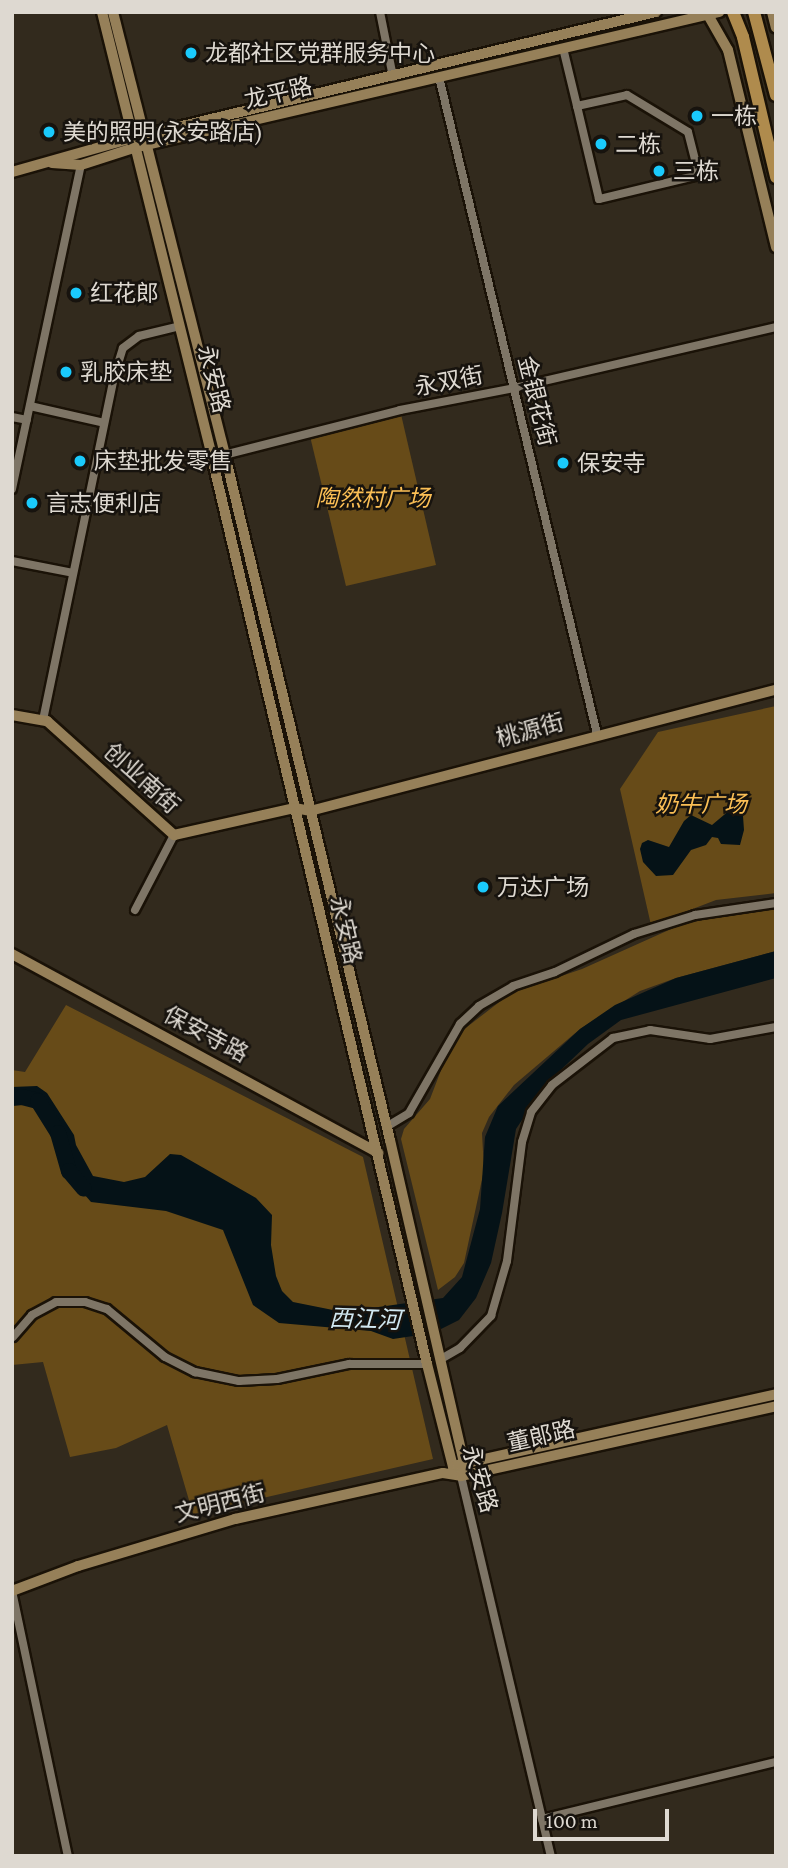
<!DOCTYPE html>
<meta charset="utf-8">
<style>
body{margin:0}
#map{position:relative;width:788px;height:1868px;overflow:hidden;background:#322a1d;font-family:"Crimson Pro","Noto Sans SC",serif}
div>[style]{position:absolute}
.green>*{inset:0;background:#674b18}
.water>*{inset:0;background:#051217}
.river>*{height:16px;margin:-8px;padding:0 8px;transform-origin:8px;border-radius:8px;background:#051217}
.roads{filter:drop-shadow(2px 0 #1a1207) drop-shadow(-2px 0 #1a1207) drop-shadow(0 2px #1a1207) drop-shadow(0 -2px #1a1207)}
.street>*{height:8px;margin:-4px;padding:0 4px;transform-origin:4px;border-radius:4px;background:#7e7566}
.secondary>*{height:10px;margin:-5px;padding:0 5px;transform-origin:5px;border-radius:5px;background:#968059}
.primary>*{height:12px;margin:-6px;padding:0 6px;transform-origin:6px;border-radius:6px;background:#af8b4d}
.dots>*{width:19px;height:19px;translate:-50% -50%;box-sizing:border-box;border:4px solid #17130e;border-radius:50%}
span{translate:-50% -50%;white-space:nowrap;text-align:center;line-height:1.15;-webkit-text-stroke:5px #17130e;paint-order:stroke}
.poi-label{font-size:23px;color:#ded9d1}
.left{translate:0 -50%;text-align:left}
.street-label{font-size:23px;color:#ded9d1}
.park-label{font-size:23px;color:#fbbf55;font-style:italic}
.water-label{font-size:24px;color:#d2e9f2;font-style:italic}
.frame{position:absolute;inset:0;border:14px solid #ded9d1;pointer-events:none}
.scale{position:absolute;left:533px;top:1809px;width:136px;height:32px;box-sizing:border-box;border:4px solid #ded9d1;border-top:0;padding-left:9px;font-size:21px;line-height:24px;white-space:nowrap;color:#ded9d1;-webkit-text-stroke:5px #17130e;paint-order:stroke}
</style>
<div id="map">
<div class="green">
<div style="clip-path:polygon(400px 410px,436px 565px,346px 586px,309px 432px)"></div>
<div style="clip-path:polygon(776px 706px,776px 893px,716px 900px,651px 925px,620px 789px,658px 732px)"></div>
<div style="clip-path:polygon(776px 909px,776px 951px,676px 978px,640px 991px,580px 1029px,514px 1085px,489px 1117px,482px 1133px,484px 1170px,464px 1263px,455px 1277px,438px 1290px,401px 1139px,404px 1129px,430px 1099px,443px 1065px,463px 1030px,511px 993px,582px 969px,680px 925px,743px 911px)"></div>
<div style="clip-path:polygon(66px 1005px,363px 1157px,433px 1459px,193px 1514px,167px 1425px,116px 1448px,70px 1457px,43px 1362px,12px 1365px,12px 1070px,25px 1072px)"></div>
</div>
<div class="water">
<div style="clip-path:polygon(731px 809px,743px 816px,744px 830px,740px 845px,721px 844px,718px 838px,712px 837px,706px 845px,691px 850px,673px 875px,656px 876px,643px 862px,640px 849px,642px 843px,648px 840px,669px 847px,684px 821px,691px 815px,712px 825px)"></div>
<div style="clip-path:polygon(776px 951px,776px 978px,621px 1020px,588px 1044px,546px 1084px,516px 1129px,502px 1213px,491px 1263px,476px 1298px,459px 1320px,433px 1333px,393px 1339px,371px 1331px,279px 1323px,253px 1305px,223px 1230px,166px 1211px,91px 1202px,72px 1180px,63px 1143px,30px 1097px,12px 1101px,12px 1087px,37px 1086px,47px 1093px,74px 1135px,76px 1145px,93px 1176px,124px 1182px,145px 1177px,170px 1154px,181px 1155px,256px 1198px,272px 1215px,271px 1245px,276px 1276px,282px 1291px,293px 1302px,343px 1312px,443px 1298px,462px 1277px,480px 1209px,485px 1137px,498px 1106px,580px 1029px,615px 1005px,676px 978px)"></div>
</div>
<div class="river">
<div style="left:12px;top:1098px;width:10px;rotate:-6deg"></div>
<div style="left:22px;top:1097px;width:16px;rotate:14deg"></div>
<div style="left:38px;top:1101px;width:38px;rotate:58deg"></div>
<div style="left:58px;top:1133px;width:40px;rotate:74deg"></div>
<div style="left:69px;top:1171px;width:23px;rotate:50deg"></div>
</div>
<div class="roads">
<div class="street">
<div style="left:380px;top:12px;width:66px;rotate:78.7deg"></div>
<div style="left:563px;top:48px;width:60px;rotate:76.4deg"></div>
<div style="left:577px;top:106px;width:51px;rotate:-12.4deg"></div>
<div style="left:627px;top:95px;width:71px;rotate:31.2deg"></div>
<div style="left:688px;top:132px;width:44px;rotate:75.7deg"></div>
<div style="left:699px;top:175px;width:103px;rotate:166.5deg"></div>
<div style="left:599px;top:199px;width:96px;rotate:-103.3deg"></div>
<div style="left:439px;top:77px;width:676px;rotate:76.48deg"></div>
<div style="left:30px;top:406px;width:76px;rotate:12.9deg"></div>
<div style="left:12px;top:417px;width:15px;rotate:11deg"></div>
<div style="left:220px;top:456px;width:186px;rotate:-14.3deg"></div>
<div style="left:400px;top:410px;width:116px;rotate:-10.9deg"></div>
<div style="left:514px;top:388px;width:269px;rotate:-13.1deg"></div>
<div style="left:12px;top:489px;width:331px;rotate:-78deg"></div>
<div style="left:12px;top:561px;width:62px;rotate:11.1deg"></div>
<div style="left:43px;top:720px;width:350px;rotate:-78.3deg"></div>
<div style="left:114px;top:377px;width:30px;rotate:-73deg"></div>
<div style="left:123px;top:348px;width:20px;rotate:-37deg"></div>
<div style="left:139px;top:336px;width:42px;rotate:-13.7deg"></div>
<div style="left:135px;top:910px;width:85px;rotate:-62.5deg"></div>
<div style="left:386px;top:1127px;width:27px;rotate:-31deg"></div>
<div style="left:409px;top:1113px;width:103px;rotate:-60.2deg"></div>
<div style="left:460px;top:1024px;width:26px;rotate:-43deg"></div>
<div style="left:479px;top:1006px;width:39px;rotate:-30deg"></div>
<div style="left:513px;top:986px;width:44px;rotate:-18.4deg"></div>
<div style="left:555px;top:972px;width:88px;rotate:-25.7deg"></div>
<div style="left:634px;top:934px;width:64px;rotate:-17.3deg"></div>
<div style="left:695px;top:915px;width:82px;rotate:-8.4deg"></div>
<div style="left:13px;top:1337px;width:29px;rotate:-49deg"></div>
<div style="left:32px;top:1315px;width:27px;rotate:-28deg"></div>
<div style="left:56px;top:1302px;width:29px"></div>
<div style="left:85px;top:1302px;width:23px;rotate:18deg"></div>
<div style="left:107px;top:1309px;width:75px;rotate:39.6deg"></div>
<div style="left:165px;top:1357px;width:34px;rotate:27deg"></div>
<div style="left:195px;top:1372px;width:45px;rotate:11.6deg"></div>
<div style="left:239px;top:1381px;width:38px;rotate:-3deg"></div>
<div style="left:277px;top:1379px;width:74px;rotate:-11.8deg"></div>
<div style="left:349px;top:1364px;width:78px"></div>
<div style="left:441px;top:1359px;width:22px;rotate:-30deg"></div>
<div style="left:460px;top:1348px;width:45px;rotate:-45.9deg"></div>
<div style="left:491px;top:1316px;width:57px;rotate:-73.8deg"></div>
<div style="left:507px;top:1261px;width:120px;rotate:-82.8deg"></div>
<div style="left:522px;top:1142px;width:31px;rotate:-73deg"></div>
<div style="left:531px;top:1112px;width:34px;rotate:-52deg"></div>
<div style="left:552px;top:1085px;width:77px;rotate:-37.6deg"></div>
<div style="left:613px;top:1038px;width:38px;rotate:-12deg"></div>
<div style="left:650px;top:1030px;width:61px;rotate:8.5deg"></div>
<div style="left:710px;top:1039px;width:67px;rotate:-10.3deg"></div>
<div style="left:461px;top:1476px;width:391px;rotate:76.7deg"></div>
<div style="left:12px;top:1591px;width:271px;rotate:78.1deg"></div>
<div style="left:542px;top:1819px;width:241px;rotate:-13.7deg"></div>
</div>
<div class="secondary">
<div style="left:102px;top:12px;width:459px;rotate:76.1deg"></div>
<div style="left:212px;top:458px;width:931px;rotate:76.65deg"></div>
<div style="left:427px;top:1364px;width:106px;rotate:75.8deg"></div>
<div style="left:453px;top:1467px;width:12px;rotate:48deg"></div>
<div style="left:113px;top:12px;width:457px;rotate:75.8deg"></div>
<div style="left:225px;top:455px;width:705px;rotate:76.46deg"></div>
<div style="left:390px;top:1140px;width:331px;rotate:77.1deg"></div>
<div style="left:464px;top:1463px;width:13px;rotate:103deg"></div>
<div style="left:772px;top:12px;width:16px;rotate:76deg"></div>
<div style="left:708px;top:15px;width:40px;rotate:60.3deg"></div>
<div style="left:728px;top:50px;width:203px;rotate:76.3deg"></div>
<div style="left:52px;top:163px;width:29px;rotate:4deg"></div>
<div style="left:81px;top:165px;width:56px;rotate:-17.8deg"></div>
<div style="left:134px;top:148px;width:601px;rotate:-13.09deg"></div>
<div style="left:12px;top:172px;width:125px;rotate:-15.8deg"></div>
<div style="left:132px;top:138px;width:539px;rotate:-13.52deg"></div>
<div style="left:12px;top:715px;width:36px;rotate:10deg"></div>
<div style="left:47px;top:721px;width:171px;rotate:41.9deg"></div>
<div style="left:174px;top:835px;width:124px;rotate:-12.6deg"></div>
<div style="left:295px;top:808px;width:15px;rotate:11deg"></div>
<div style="left:310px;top:811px;width:481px;rotate:-14.6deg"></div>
<div style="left:12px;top:954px;width:417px;rotate:28.5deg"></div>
<div style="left:457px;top:1465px;width:327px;rotate:-12.5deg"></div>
<div style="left:12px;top:1591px;width:71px;rotate:-20.7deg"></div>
<div style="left:78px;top:1566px;width:164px;rotate:-16.7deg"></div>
<div style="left:235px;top:1519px;width:213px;rotate:-12.5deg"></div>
<div style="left:443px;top:1473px;width:18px;rotate:9deg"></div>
<div style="left:461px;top:1476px;width:323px;rotate:-12.5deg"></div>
</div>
<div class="primary">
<div style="left:733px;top:12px;width:27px;rotate:68deg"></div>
<div style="left:743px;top:37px;width:144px;rotate:76.7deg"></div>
<div style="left:754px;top:12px;width:86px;rotate:75.2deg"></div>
</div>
</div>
<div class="dots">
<div style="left:191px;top:53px;background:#1acafc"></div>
<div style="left:697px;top:116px;background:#1acafc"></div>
<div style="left:49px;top:132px;background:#1acafc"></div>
<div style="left:601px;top:144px;background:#1acafc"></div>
<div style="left:659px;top:171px;background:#1acafc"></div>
<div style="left:76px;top:293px;background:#1acafc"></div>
<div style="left:66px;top:372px;background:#1acafc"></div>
<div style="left:80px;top:461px;background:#1acafc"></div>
<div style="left:563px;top:463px;background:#1acafc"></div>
<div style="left:32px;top:503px;background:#1acafc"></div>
<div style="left:483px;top:887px;background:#1acafc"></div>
</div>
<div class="poi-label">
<span class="left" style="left:205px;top:53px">龙都社区党群服务中心</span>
<span class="left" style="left:711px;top:116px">一栋</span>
<span class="left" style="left:63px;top:132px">美的照明(永安路店)</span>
<span class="left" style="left:615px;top:144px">二栋</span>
<span class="left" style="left:673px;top:171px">三栋</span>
<span class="left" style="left:90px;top:293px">红花郎</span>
<span class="left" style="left:80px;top:372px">乳胶床垫</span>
<span class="left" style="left:94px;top:461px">床垫批发零售</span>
<span class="left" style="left:577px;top:463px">保安寺</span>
<span class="left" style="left:46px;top:503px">言志便利店</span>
<span class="left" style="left:497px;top:887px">万达广场</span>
</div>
<div class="street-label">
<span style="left:278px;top:93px;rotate:-13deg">龙平路</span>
<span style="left:214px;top:379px;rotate:76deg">永安路</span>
<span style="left:449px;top:381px;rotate:-11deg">永双街</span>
<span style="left:537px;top:401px;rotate:76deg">金银花街</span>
<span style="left:530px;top:730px;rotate:-15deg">桃源街</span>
<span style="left:142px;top:778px;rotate:42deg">创业南街</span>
<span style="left:346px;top:930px;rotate:77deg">永安路</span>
<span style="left:206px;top:1034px;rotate:28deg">保安寺路</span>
<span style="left:541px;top:1436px;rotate:-13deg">董郞路</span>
<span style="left:480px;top:1479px;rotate:73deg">永安路</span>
<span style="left:220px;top:1503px;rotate:-14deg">文明西街</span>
</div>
<div class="park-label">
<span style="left:373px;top:498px">陶然村广场</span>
<span style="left:701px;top:804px">奶牛广场</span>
</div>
<div class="water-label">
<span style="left:365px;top:1319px;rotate:2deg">西江河</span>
</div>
<div class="frame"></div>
<div class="scale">100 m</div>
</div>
